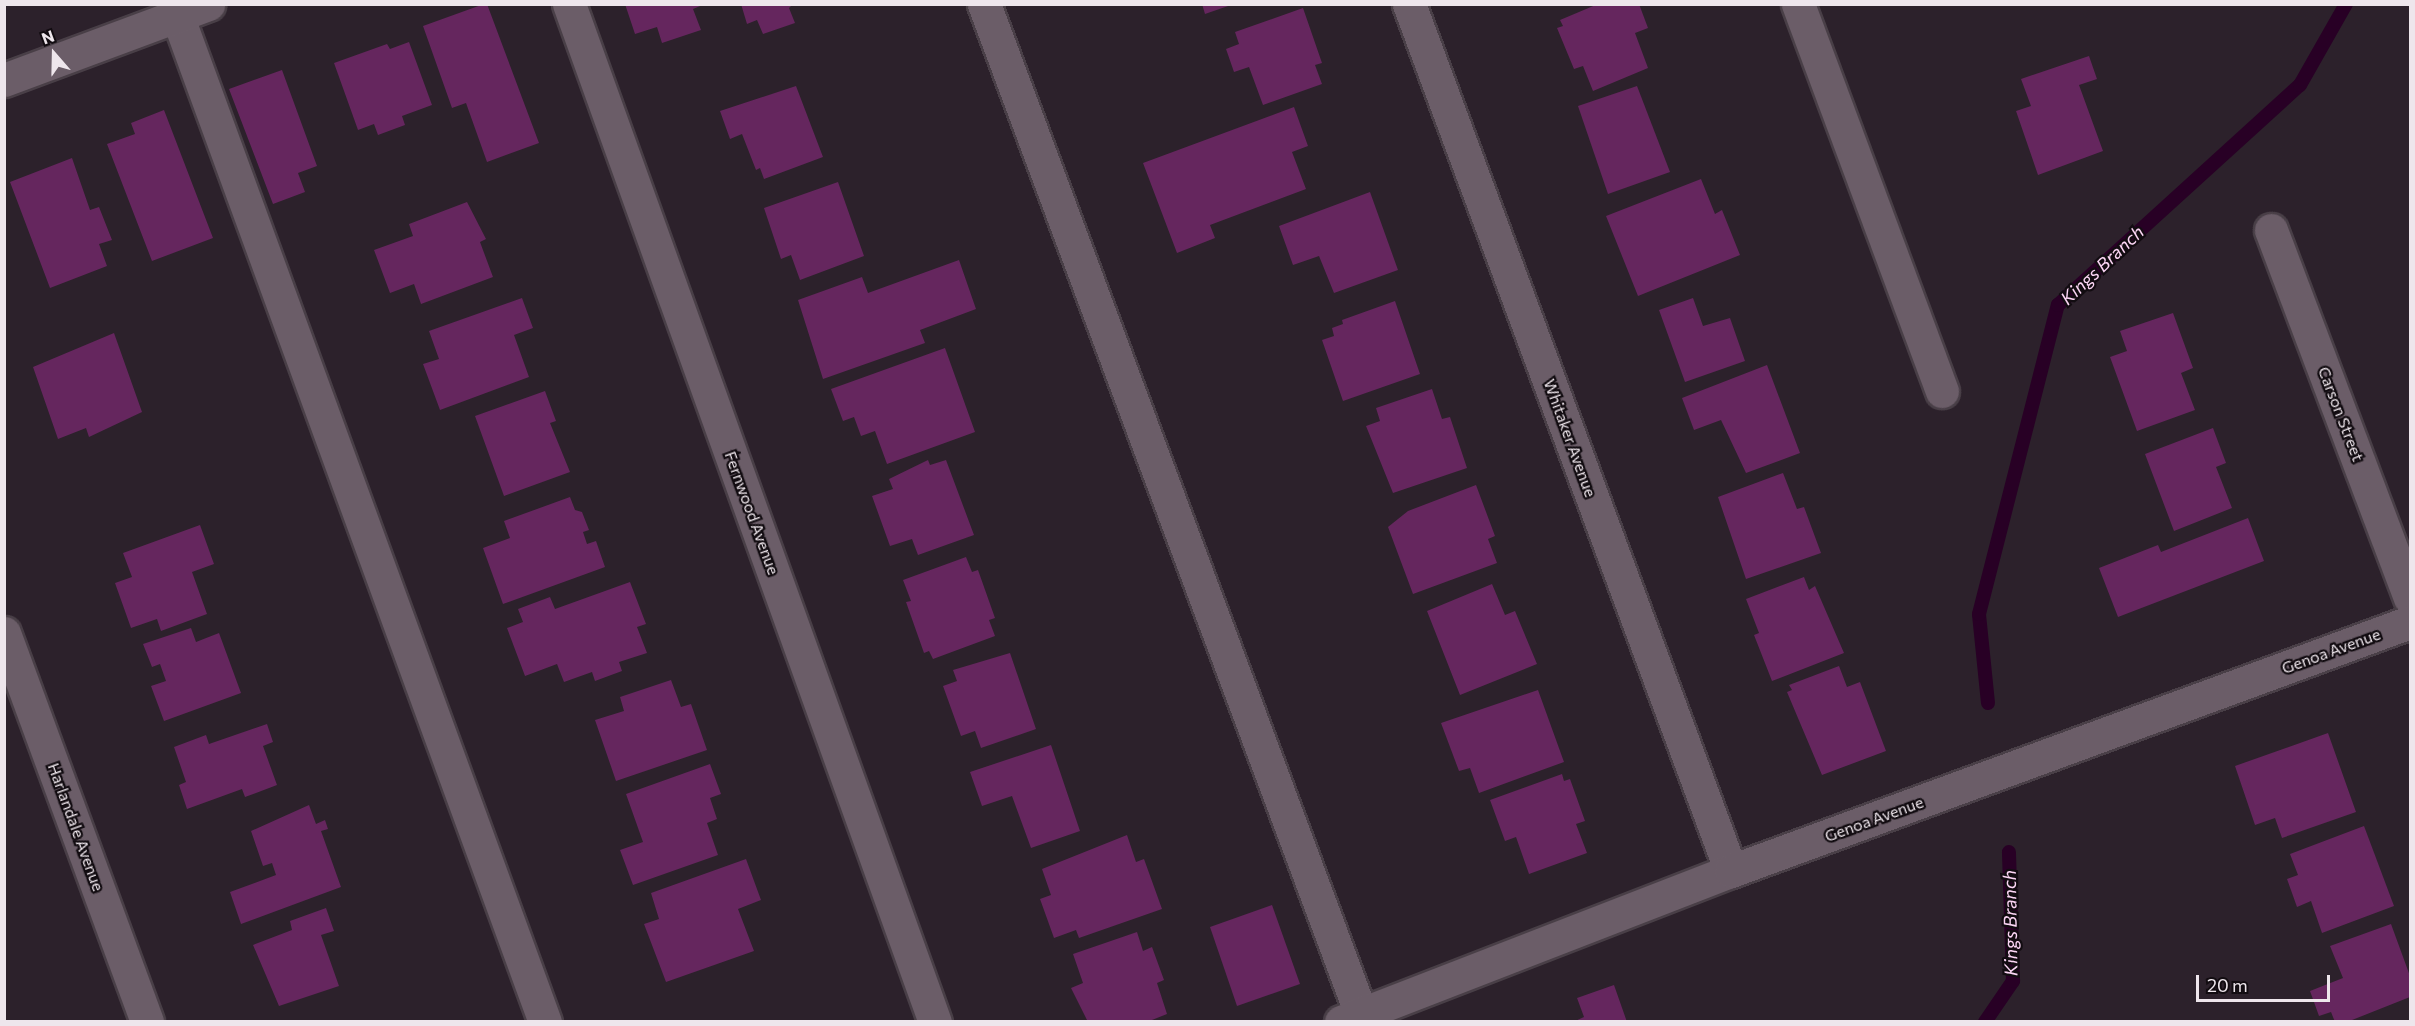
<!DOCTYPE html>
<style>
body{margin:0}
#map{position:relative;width:2415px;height:1026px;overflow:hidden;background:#2c212b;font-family:Commissioner,sans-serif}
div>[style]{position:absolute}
.stream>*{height:14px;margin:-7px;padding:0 7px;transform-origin:7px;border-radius:7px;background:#280025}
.building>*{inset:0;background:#65265e}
.roads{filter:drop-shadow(2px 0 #493f47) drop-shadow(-2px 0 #493f47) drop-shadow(0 2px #493f47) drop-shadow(0 -2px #493f47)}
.minor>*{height:33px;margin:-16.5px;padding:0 16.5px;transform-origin:16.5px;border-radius:16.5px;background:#6b5d68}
span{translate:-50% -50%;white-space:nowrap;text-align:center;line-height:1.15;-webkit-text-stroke:4.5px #120c11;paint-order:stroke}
.street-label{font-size:16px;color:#eee6ec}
.water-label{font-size:18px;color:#fcd6f5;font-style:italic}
.frame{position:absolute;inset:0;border:6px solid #eee6ec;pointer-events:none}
.north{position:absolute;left:24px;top:24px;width:60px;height:60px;-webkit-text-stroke:4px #120c11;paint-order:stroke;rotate:340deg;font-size:16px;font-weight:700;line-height:24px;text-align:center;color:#eee6ec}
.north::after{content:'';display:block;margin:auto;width:21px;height:27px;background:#eee6ec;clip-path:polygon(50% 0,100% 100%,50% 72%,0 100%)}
.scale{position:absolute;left:2196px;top:975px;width:134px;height:27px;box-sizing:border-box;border:3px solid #eee6ec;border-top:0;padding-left:8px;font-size:18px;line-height:21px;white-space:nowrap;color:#eee6ec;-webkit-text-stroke:4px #120c11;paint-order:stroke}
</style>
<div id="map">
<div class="stream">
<div style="left:1988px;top:703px;width:89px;rotate:-95.8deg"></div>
<div style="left:1979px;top:614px;width:319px;rotate:-75.7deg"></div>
<div style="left:2058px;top:305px;width:327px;rotate:-42.3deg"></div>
<div style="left:2300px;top:85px;width:93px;rotate:-60.4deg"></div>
<div style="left:1985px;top:1022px;width:50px;rotate:-55.7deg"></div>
<div style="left:2013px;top:981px;width:129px;rotate:-91.8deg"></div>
</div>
<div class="building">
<div style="clip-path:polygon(484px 4px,487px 4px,539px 143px,487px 162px,466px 103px,452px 108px,423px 26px)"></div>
<div style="clip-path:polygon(625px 4px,705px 4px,693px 9px,701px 30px,662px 43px,657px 27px,635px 34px)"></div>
<div style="clip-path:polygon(741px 4px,793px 4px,789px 8px,795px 23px,763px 34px,757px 20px,747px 24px)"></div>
<div style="clip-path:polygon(1202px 4px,1231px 4px,1231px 5px,1205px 14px)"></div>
<div style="clip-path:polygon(1598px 4px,1639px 4px,1648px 28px,1635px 33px,1648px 68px,1593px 91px,1583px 66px,1574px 69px,1557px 28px,1563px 26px,1560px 20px)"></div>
<div style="clip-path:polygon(1303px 8px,1322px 63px,1315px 65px,1322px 84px,1263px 105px,1249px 67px,1234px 72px,1226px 49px,1239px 44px,1235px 32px)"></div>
<div style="clip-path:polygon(409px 42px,432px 105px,402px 116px,405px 125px,378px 135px,374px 124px,358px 130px,334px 63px,387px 44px,390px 49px)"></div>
<div style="clip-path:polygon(2089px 56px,2097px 79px,2079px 85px,2103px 151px,2038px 175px,2016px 111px,2031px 106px,2021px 79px)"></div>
<div style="clip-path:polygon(282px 70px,317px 166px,298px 173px,305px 192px,273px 204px,229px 89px)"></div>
<div style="clip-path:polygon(796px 86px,823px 157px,764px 179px,760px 168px,756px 170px,742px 134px,730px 139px,720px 111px)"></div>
<div style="clip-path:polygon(1637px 86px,1670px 172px,1608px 194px,1578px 106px)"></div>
<div style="clip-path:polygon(1294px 107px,1308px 146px,1292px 152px,1306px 189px,1210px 225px,1215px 238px,1177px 253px,1143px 163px)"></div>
<div style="clip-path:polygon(164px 110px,213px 238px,152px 261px,107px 144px,135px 134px,131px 123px)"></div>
<div style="clip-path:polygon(72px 158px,90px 210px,99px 207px,112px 240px,99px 244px,107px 266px,50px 288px,10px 182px)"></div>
<div style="clip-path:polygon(1701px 179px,1715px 214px,1722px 210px,1740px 255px,1638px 296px,1606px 216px)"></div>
<div style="clip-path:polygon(838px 182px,864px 256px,800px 280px,791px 255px,781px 259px,764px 208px)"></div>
<div style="clip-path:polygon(1370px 192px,1398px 270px,1334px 293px,1319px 256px,1293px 265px,1279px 226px)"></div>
<div style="clip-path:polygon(467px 202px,486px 239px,480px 242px,493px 277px,421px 304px,414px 284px,390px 293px,374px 250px,413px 236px,409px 224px)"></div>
<div style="clip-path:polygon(959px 260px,976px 309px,920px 330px,925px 343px,823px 379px,798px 300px,862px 277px,868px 293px)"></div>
<div style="clip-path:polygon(522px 298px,533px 328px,514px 335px,529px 377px,440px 410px,423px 364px,439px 359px,429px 331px)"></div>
<div style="clip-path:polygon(1693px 298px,1703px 326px,1730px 318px,1745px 361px,1685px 382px,1659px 310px)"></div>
<div style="clip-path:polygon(1395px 301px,1420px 374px,1343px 401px,1322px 340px,1334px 336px,1332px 328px,1343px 324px,1342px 320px)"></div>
<div style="clip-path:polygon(2173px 313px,2193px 368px,2181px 373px,2195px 410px,2137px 431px,2110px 357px,2127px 351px,2120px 331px)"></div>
<div style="clip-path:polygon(114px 333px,142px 412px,89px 437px,86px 428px,58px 439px,33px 367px)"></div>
<div style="clip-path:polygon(945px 348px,975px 432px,887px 464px,875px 431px,861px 436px,854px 417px,843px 421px,831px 389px)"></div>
<div style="clip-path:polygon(1767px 365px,1800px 453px,1746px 473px,1721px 420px,1694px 430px,1682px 398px)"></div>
<div style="clip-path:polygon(1432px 389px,1442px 419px,1450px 417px,1467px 468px,1393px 493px,1366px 426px,1380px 421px,1376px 408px)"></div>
<div style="clip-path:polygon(545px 391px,556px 421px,550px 423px,570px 472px,504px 496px,475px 416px)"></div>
<div style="clip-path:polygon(2213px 428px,2226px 463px,2216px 467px,2232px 508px,2174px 531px,2145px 454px)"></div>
<div style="clip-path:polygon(928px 460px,930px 465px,946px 460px,974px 535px,918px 555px,912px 539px,890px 546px,872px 496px,893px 489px,889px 479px)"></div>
<div style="clip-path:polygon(1783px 473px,1797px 509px,1804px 507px,1821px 553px,1746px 579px,1718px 497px)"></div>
<div style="clip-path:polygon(1476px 485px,1495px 536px,1488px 539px,1497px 563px,1413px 594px,1388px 527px,1408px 511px)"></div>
<div style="clip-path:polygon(570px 497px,575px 510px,582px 512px,589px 530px,583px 532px,587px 544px,596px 541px,605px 567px,503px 604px,483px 548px,510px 538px,504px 521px)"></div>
<div style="clip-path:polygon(2248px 518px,2264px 561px,2118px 617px,2099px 568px,2158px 545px,2161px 552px)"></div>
<div style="clip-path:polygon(200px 525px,214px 564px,192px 572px,207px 614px,161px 631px,157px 619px,131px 628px,115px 583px,132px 577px,123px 553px)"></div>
<div style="clip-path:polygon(966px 557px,972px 572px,978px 570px,995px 618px,989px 620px,995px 636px,933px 659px,929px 651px,924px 653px,906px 602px,911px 601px,903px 580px)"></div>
<div style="clip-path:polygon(1804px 577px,1809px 590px,1815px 586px,1844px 653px,1772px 681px,1754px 635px,1759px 633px,1746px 599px)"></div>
<div style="clip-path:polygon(630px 582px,646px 624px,637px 627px,647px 653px,619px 662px,622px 671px,595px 681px,592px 672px,564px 682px,557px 664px,525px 676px,507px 628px,523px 622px,518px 609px,550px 597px,555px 609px)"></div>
<div style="clip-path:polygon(1492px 584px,1505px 615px,1515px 611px,1537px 664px,1460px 695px,1427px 611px)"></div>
<div style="clip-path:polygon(191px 628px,196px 642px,219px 633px,241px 693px,164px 721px,151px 686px,166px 681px,160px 664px,152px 667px,143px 644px)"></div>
<div style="clip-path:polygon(1010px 653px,1036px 729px,981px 748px,975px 731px,961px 736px,943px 686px,957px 681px,953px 670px)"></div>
<div style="clip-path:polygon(1839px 666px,1847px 687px,1860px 682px,1886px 751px,1822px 775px,1787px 692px,1792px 690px,1789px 685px)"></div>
<div style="clip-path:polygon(671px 680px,681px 707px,691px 704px,707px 750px,616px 781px,595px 720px,624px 711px,620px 697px)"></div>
<div style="clip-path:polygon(1538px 690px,1564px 762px,1479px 793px,1470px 768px,1459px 771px,1441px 723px)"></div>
<div style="clip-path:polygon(267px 724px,273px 742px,263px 746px,277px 785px,245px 797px,242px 789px,187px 809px,179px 785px,186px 782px,174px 747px,206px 735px,209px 744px)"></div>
<div style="clip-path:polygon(2328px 733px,2356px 812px,2282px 838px,2275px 818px,2255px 825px,2235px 766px)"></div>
<div style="clip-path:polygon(1051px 745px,1080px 831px,1031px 848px,1012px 796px,982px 806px,970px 772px)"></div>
<div style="clip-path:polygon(710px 764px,721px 794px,710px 798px,717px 819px,707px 823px,718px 855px,633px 885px,620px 850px,643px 842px,626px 794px)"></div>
<div style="clip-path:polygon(1562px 774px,1564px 781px,1570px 779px,1585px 821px,1576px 824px,1587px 853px,1529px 874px,1516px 837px,1505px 841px,1490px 800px)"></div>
<div style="clip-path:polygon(309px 805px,316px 824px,325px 820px,328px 829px,321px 831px,341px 887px,241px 924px,230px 892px,276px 875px,272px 863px,263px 866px,251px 831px)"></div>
<div style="clip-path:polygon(2364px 826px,2394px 906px,2322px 933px,2311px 901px,2297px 907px,2287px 879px,2298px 875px,2290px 854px)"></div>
<div style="clip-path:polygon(1127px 835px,1136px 862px,1144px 859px,1162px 909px,1079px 938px,1076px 930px,1054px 938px,1040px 899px,1051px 895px,1042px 869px)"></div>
<div style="clip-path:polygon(746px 859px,761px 900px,738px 909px,754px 951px,666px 982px,644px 924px,659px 919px,651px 893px)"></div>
<div style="clip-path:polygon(1272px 905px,1300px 984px,1237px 1006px,1210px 927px)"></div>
<div style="clip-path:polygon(326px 908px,334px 931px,321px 935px,339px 986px,279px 1006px,253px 945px,292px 930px,290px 921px)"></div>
<div style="clip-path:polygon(2391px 924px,2410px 976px,2410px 997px,2347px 1022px,2335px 1022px,2331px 1012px,2319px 1016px,2310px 991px,2343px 978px,2330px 946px)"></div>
<div style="clip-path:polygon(1137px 932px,1143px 951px,1152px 947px,1164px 980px,1157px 983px,1167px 1014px,1147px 1022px,1088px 1022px,1071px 988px,1083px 983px,1073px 954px)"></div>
<div style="clip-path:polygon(1614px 985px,1627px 1022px,1573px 1022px,1584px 1017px,1577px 998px)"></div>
</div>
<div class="roads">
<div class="minor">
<div style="left:173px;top:4px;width:1084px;rotate:69.93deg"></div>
<div style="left:569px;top:4px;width:1082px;rotate:70.23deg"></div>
<div style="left:984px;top:4px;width:1078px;rotate:69.53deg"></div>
<div style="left:1409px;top:4px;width:925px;rotate:69.63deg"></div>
<div style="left:1798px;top:4px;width:413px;rotate:69.6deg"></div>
<div style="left:4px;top:80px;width:218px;rotate:-20.4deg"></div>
<div style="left:2271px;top:230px;width:393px;rotate:69.3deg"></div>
<div style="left:4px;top:633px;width:414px;rotate:69.8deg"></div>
<div style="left:1341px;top:1022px;width:418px;rotate:-21.2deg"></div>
<div style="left:1731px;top:871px;width:723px;rotate:-20.14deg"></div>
</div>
</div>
<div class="street-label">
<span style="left:2341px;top:414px;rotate:69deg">Carson Street</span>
<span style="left:1570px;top:438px;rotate:70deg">Whitaker Avenue</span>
<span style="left:752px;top:513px;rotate:70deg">Fernwood Avenue</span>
<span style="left:2331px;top:651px;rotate:-20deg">Genoa Avenue</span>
<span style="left:1874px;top:819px;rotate:-20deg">Genoa Avenue</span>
<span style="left:76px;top:827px;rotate:70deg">Harlandale Avenue</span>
</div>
<div class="water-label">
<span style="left:2102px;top:265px;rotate:-43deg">Kings Branch</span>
<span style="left:2010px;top:923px;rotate:-91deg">Kings Branch</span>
</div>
<div class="frame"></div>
<div class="north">N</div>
<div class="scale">20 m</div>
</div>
